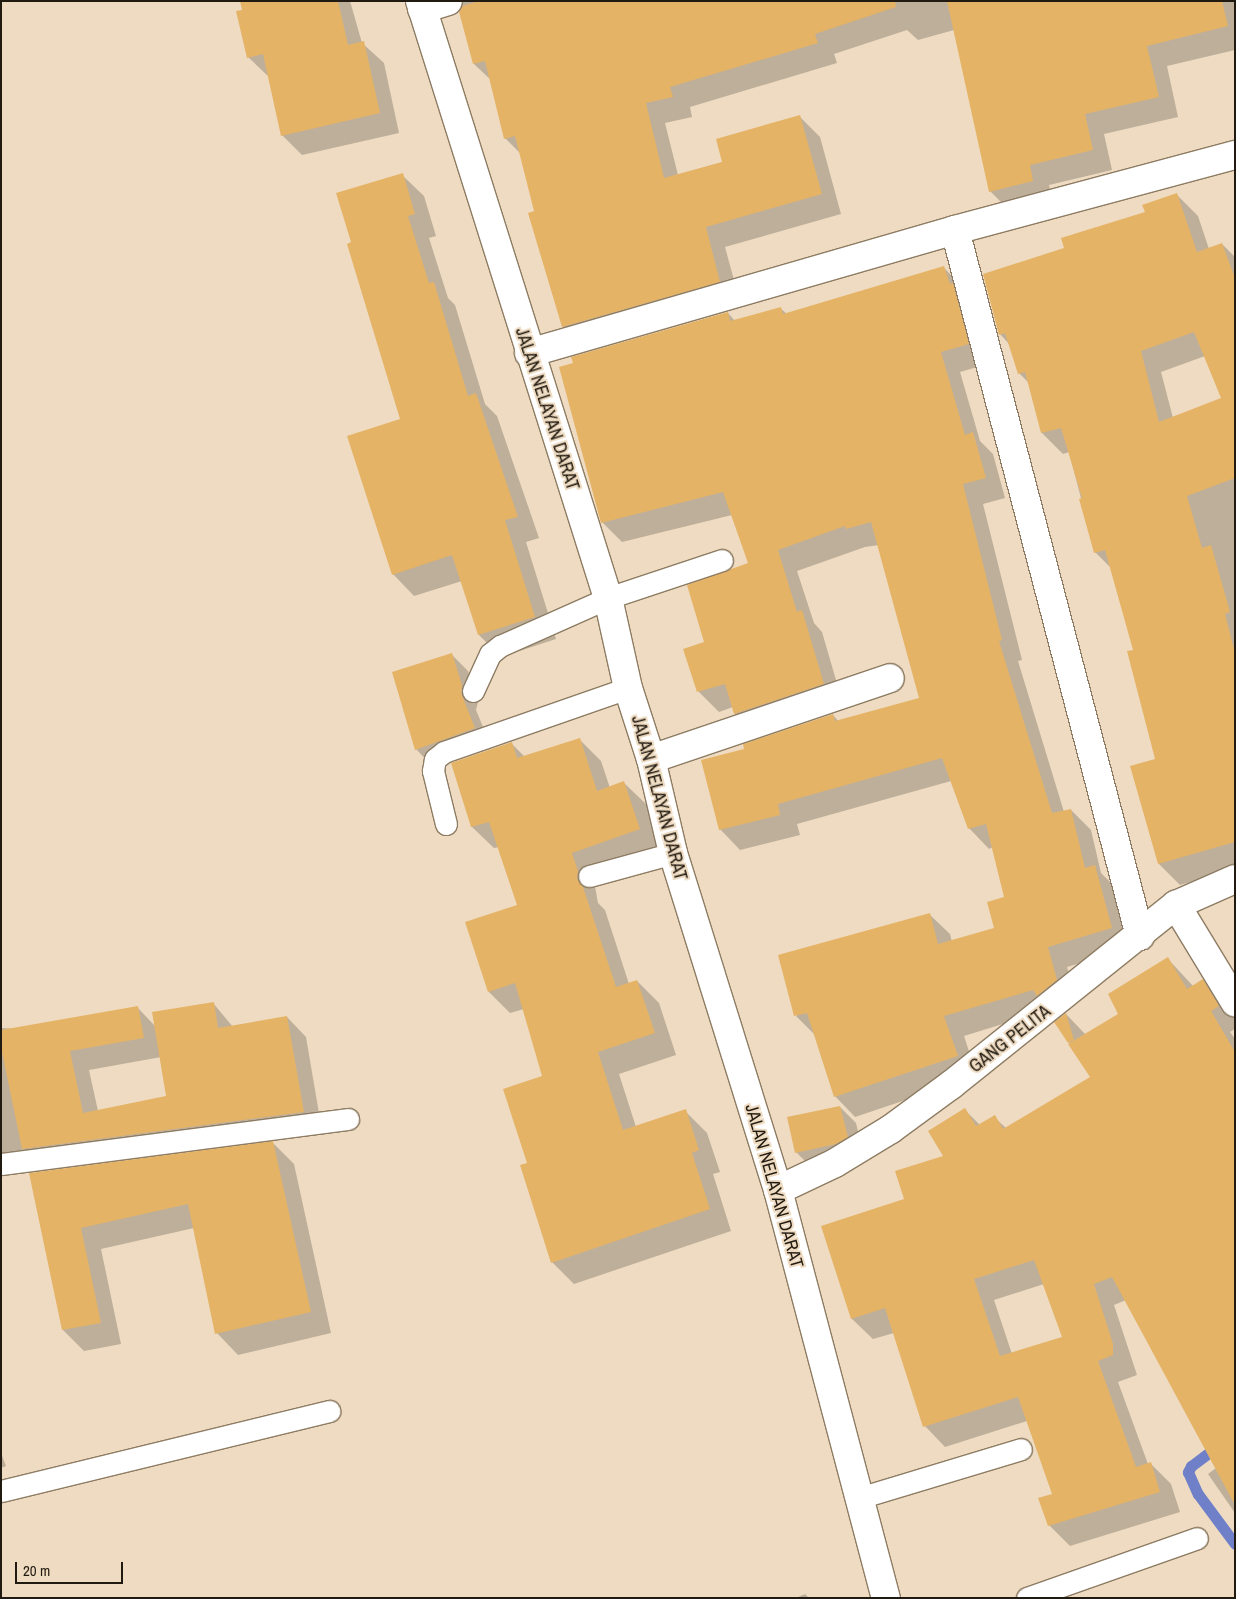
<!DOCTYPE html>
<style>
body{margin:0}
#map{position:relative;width:1236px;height:1599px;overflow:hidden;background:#eedbc1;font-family:"Archivo Narrow",sans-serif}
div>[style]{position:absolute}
.shadow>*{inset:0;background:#0003}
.stream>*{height:11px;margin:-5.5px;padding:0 5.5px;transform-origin:5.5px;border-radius:5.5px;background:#6f80c9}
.building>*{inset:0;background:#e5b366}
.roads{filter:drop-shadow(1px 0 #8d7c63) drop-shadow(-1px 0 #8d7c63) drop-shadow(0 1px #8d7c63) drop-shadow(0 -1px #8d7c63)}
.lane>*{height:21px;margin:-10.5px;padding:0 10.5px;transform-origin:10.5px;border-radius:10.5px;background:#fff}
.street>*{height:28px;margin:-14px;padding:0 14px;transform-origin:14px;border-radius:14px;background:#fff}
span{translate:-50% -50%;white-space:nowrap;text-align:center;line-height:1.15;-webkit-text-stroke:4px #eedbc1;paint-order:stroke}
.street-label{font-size:18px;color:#211a10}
.frame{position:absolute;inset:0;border:2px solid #211a10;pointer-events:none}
.scale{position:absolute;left:15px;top:1562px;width:108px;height:22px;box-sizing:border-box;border:2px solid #211a10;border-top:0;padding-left:6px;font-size:15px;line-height:18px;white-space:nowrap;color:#211a10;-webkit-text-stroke:4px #eedbc1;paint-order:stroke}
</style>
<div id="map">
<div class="shadow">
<div style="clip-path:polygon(241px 1px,350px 1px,362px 43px,384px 63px,399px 133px,302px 155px,282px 135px,269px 77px,248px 57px)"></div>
<div style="clip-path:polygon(463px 1px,1235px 1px,1235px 50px,1167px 66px,1178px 117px,1104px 134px,1112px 170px,1049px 185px,1053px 201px,1010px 211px,990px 191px,954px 30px,918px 40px,907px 30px,834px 54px,837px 63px,690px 107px,692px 117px,665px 123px,678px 175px,723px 162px,800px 117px,820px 137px,841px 214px,725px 247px,740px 302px,584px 347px,563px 326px,521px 154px,505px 138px,491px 80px,474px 64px,460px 12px)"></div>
<div style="clip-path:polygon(402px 175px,424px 196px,436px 236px,429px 238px,448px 298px,455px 305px,485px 404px,497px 416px,539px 538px,526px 542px,556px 639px,501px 657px,479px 635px,462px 581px,414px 596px,393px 574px,402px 419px,353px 243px)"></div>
<div style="clip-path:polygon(evenodd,1177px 195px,1198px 216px,1209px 249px,1222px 244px,1235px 257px,1235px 869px,1180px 885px,1159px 864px,1132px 767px,1156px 760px,1135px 651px,1111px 568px,1095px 552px,1069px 452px,1063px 454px,1042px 433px,1029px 383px,1019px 373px,1010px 345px,1000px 334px,1066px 249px,1146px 213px,1177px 195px,1205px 356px,1222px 399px,1173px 418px,1161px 372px,1205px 356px)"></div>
<div style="clip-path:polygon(944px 268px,964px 288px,988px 364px,960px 372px,980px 441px,993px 454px,1005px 498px,983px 504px,1022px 660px,1018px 661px,1064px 812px,1071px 810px,1091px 830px,1101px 873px,1115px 887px,1132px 948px,1067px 967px,1077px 1001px,964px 1036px,977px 1076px,855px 1117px,835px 1096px,815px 1035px,796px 1016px,929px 914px,950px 934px,952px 942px,996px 929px,1005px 898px,993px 847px,989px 849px,969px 828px,951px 781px,797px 824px,800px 835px,740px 850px,720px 829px,746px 750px,833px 715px,839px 722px,920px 699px,879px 545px,865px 547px,797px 571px,814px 623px,822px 632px,843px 704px,755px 734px,735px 714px,733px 707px,719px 712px,699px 692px,685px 649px,706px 643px,750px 564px,732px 515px,622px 542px,602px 522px,728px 313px,735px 321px,780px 308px,787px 314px)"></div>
<div style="clip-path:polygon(452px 655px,468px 671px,478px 702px,476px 710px,490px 744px,432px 766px,416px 749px)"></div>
<div style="clip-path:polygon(579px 739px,601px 761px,610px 788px,624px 783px,646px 804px,661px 851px,593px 875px,598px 903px,605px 910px,629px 984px,637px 981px,659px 1003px,676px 1055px,619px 1074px,636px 1127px,685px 1111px,707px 1133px,720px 1172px,713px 1174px,731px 1231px,574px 1284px,552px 1262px,544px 1076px,524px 1009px,510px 1013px,489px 992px,519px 906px,499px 847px,494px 848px,472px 827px,452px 764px,511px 743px,525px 757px)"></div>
<div style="clip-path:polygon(evenodd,1168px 959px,1193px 986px,1202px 980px,1223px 1001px,1235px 1020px,1235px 1029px,1230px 1032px,1235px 1039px,1235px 1513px,1208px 1474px,1216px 1468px,1126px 1300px,1114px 1305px,1137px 1375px,1118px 1382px,1148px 1464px,1150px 1463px,1171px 1484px,1180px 1512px,1070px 1546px,1049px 1525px,1053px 1495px,1027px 1421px,945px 1447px,925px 1426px,894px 1333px,873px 1339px,852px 1319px,822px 1227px,906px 1200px,945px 1157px,965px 1110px,980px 1125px,994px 1117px,1007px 1129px,1092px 1078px,1069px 1042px,1066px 1014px,1086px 1035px,1119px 1014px,1168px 959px,1044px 1284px,1063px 1337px,1012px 1354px,994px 1300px,1044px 1284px)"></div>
<div style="clip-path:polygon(evenodd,213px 1003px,233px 1027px,287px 1017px,306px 1037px,322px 1131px,1px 1168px,1px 1028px,17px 1029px,138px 1008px,155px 1026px,213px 1003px,161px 1057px,168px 1097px,98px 1111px,89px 1070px,161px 1057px)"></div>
<div style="clip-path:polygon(840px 1107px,856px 1123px,863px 1153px,813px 1169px,797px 1153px,789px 1118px)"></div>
<div style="clip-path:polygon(273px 1143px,294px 1164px,331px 1333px,238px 1355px,217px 1333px,194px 1228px,101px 1249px,121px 1344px,84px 1351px,63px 1330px,31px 1174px)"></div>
<div style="clip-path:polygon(1px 1453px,6px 1466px,1px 1468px)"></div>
<div style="clip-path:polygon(805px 1594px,809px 1598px,796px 1598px)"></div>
</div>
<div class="stream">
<div style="left:1219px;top:1445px;width:35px;rotate:143deg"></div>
<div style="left:1191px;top:1466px;width:7px;rotate:117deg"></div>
<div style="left:1188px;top:1472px;width:24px;rotate:66deg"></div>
<div style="left:1198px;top:1494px;width:62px;rotate:53.5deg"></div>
</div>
<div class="building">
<div style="clip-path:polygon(240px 1px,338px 1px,348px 45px,364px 41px,380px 113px,281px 136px,263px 54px,247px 58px,236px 11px,242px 10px)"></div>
<div style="clip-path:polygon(479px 1px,895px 1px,896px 7px,815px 34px,818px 43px,670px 87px,673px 97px,646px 103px,664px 178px,722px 162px,716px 139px,800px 115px,822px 194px,706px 227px,720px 282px,562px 327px,528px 213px,534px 211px,515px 136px,504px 139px,485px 61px,473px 64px,459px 12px,463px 6px)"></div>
<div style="clip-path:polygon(947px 1px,1222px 1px,1228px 26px,1147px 46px,1159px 97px,1085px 114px,1093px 150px,1030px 165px,1033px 181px,989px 192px)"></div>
<div style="clip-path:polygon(403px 173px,415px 214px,408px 216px,429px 283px,434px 282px,468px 396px,476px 393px,518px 517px,505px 520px,535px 617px,478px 635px,452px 555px,392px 575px,347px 436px,400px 419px,347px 244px,351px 242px,336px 193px)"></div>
<div style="clip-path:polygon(evenodd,1177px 193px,1197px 252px,1222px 243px,1235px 278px,1235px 478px,1187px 496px,1202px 548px,1211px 545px,1230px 612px,1225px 614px,1235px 653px,1235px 842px,1158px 864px,1130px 766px,1155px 759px,1127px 651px,1133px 650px,1105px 550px,1094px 553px,1079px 499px,1082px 498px,1061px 428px,1041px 433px,1025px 372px,1018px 374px,1005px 333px,999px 335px,983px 274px,1064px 248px,1061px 238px,1145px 212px,1142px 205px,1177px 193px,1194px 332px,1221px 398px,1159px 422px,1141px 351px,1194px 332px)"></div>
<div style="clip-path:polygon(944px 266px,950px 284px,953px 283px,969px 344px,941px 352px,965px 435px,973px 432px,986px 478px,963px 484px,1002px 640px,999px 641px,1052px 813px,1071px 809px,1085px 868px,1095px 865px,1112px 928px,1048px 947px,1057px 980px,1037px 996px,1033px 990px,944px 1016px,958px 1056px,834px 1097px,807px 1013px,794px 1016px,778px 955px,930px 913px,938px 944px,994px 928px,987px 902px,1004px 897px,986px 824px,968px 829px,942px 758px,778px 804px,780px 815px,719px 830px,701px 760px,744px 749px,743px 744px,833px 714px,835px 721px,919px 698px,871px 522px,846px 529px,845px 526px,778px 550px,797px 612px,802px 610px,824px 684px,734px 714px,725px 684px,697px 692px,683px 649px,704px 642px,687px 585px,748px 563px,723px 492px,601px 523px,559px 367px,573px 363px,571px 357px,728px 312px,730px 321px,781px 307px,783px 314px)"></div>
<div style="clip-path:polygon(452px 653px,462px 685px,461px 693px,475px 728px,415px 750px,392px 672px)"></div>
<div style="clip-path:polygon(580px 738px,597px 791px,624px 781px,640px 829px,572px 853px,578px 871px,577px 879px,583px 887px,616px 987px,637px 980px,655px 1033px,598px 1052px,623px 1130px,686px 1109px,699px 1150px,692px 1153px,710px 1209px,551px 1263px,520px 1165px,527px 1163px,503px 1089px,542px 1076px,515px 983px,488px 992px,465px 922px,517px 905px,489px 822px,471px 827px,451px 763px,512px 742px,517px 758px)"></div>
<div style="clip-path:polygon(evenodd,1168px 957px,1187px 989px,1203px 979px,1219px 1006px,1211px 1011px,1235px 1052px,1235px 1505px,1112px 1277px,1094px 1284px,1113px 1344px,1113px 1355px,1098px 1361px,1136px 1467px,1151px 1462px,1160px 1492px,1048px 1526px,1038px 1498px,1052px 1494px,1018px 1397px,923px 1427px,885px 1308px,851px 1319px,821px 1226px,904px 1199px,895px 1171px,943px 1156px,928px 1131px,965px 1108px,976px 1126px,995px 1115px,1003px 1129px,1090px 1077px,1068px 1044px,1118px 1014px,1108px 994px,1168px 957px,1034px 1260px,1062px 1337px,1000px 1356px,974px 1279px,1034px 1260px)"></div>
<div style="clip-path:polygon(214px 1002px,218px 1028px,287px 1016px,304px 1112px,22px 1149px,1px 1047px,1px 1030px,138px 1006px,144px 1038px,70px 1051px,83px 1113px,166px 1096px,152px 1012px)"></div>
<div style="clip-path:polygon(1066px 1013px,1074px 1040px,1068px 1043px,1054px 1022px)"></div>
<div style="clip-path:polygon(840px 1106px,848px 1137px,836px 1144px,795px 1153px,787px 1117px)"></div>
<div style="clip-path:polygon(273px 1141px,311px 1312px,215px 1334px,188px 1204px,81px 1228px,101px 1323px,62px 1330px,29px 1173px)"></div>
</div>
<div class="roads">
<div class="lane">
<div style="left:473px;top:691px;width:41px;rotate:-65.3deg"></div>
<div style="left:490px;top:654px;width:13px;rotate:-39deg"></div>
<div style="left:500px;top:646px;width:118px;rotate:-24deg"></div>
<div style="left:608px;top:598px;width:120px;rotate:-18.4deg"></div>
<div style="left:446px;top:824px;width:55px;rotate:-103.8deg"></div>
<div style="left:433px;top:771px;width:12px;rotate:-81deg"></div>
<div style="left:435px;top:759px;width:11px;rotate:-38deg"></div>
<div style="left:444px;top:752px;width:195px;rotate:-19.2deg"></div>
<div style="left:589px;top:876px;width:87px;rotate:-15.3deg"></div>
<div style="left:1px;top:1164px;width:350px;rotate:-7.4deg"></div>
<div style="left:1px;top:1491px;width:338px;rotate:-13.7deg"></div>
<div style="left:859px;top:1498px;width:169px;rotate:-16.8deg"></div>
<div style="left:1027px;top:1598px;width:180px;rotate:-19.4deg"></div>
</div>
<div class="street">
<div style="left:420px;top:1px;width:626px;rotate:72.52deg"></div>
<div style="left:608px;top:598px;width:92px;rotate:77.5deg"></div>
<div style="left:628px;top:688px;width:75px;rotate:72.1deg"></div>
<div style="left:651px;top:759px;width:97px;rotate:76.8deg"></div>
<div style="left:673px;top:853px;width:353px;rotate:72.7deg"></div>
<div style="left:778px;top:1190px;width:422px;rotate:75.2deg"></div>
<div style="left:422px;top:9px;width:27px;rotate:-17deg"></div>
<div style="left:955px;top:230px;width:730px;rotate:75.32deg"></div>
<div style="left:529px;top:353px;width:443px;rotate:-16.1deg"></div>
<div style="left:955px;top:230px;width:290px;rotate:-15deg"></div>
<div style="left:651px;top:759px;width:252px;rotate:-18.7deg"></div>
<div style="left:1176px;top:905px;width:114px;rotate:58.7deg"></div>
<div style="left:778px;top:1190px;width:63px;rotate:-25.3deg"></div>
<div style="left:835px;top:1163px;width:66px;rotate:-31.3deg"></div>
<div style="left:891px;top:1129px;width:74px;rotate:-36.3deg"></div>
<div style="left:951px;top:1085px;width:288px;rotate:-38.7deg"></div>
<div style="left:1176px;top:905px;width:64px;rotate:-23.8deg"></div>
</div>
</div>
<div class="street-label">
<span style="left:547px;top:409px;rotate:72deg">JALAN NELAYAN DARAT</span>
<span style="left:659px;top:798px;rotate:75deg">JALAN NELAYAN DARAT</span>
<span style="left:1010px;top:1039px;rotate:-38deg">GANG PELITA</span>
<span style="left:774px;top:1186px;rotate:74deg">JALAN NELAYAN DARAT</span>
</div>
<div class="frame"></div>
<div class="scale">20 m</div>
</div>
